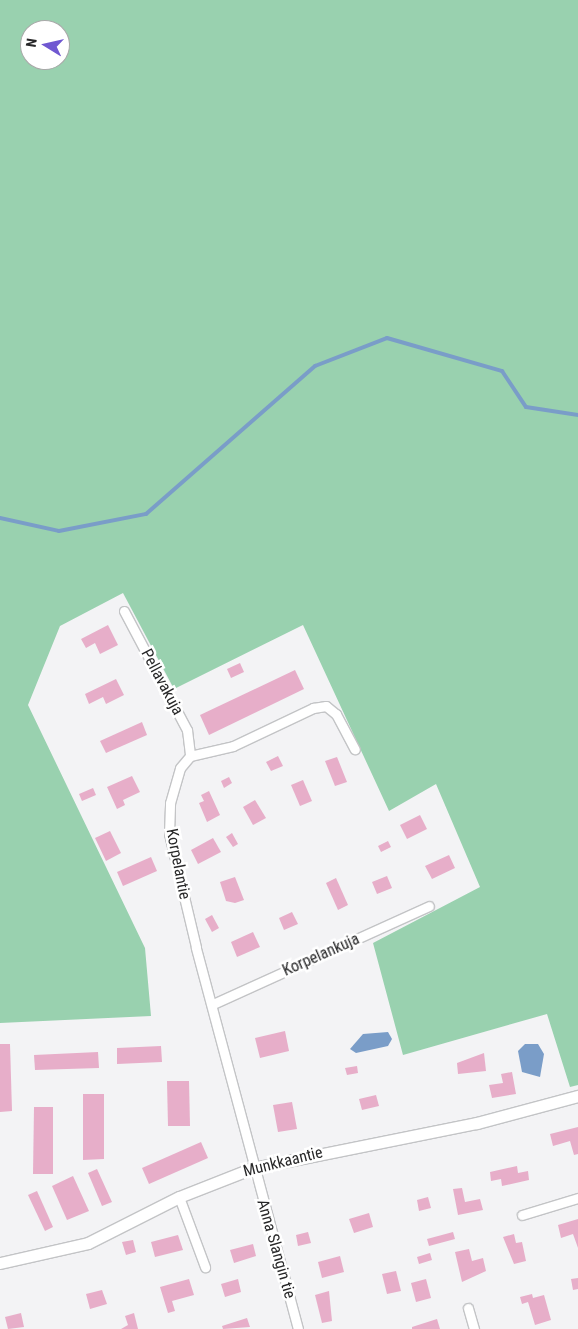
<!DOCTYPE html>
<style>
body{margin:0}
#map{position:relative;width:578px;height:1329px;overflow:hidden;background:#f3f3f5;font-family:"Roboto Condensed",sans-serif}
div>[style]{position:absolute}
.forest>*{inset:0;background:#99d1af}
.water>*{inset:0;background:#7a9dc8}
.stream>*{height:4px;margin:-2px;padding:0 2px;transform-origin:2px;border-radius:2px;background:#7a9dc8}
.building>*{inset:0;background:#e7aec9}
.roads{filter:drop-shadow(1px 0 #c3c4c6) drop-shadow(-1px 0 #c3c4c6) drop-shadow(0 1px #c3c4c6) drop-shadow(0 -1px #c3c4c6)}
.minor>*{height:9px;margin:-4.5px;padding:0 4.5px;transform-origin:4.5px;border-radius:4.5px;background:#fff}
.tertiary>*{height:11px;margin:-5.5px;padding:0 5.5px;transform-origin:5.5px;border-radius:5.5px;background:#fff}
span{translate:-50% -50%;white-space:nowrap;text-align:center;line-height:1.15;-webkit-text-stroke:5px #fff;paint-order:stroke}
.street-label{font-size:16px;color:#272728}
.north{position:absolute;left:20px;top:20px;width:50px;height:50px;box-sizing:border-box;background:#fff;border:1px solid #a9a9a9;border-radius:50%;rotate:279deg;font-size:14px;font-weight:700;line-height:20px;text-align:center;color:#272728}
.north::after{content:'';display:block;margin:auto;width:18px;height:22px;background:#7058d1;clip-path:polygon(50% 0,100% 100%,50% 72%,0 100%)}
</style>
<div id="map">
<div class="forest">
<div style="clip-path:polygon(evenodd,0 0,578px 0,578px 1085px,570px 1087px,547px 1014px,403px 1055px,373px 943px,480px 887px,436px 784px,389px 811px,303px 625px,174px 689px,123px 593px,60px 626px,28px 705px,145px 948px,151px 1016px,0 1023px,0 0,30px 30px,60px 30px,60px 60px,30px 60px,30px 30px)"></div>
</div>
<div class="water">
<div style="clip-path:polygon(388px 1032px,392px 1039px,388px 1046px,356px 1053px,350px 1049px,363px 1034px)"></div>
<div style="clip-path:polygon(525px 1044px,538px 1044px,544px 1054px,540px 1077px,522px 1072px,518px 1051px)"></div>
</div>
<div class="stream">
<div style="left:0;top:518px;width:60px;rotate:12.4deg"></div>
<div style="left:59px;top:531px;width:89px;rotate:-11.1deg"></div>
<div style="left:146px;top:514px;width:225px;rotate:-41.2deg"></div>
<div style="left:315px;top:366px;width:77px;rotate:-21.3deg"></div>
<div style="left:387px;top:338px;width:120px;rotate:16deg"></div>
<div style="left:502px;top:371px;width:43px;rotate:56.3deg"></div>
<div style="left:526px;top:407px;width:53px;rotate:8.7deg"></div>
</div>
<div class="building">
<div style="clip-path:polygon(108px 625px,118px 645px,100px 654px,95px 643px,86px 648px,81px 639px)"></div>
<div style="clip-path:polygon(240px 663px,244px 672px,231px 678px,227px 669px)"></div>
<div style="clip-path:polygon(295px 670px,304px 689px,209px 735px,200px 715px)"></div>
<div style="clip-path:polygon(116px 679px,124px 695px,106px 704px,103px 697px,89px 704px,85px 694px)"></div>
<div style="clip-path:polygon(142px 722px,147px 735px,106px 753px,100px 741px)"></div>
<div style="clip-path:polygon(278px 756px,283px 766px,271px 771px,266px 762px)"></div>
<div style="clip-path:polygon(337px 757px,347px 782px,335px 786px,325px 761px)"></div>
<div style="clip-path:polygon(132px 776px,140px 792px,123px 800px,125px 805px,117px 809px,107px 787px)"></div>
<div style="clip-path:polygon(229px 777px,232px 783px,224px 788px,221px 781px)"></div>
<div style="clip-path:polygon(303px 780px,312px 801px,300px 806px,291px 785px)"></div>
<div style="clip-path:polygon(93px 788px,96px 795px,82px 801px,79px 794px)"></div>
<div style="clip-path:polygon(209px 791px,220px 815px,207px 822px,199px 803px,204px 801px,201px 795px)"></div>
<div style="clip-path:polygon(255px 800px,266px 818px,253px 825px,243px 807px)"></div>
<div style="clip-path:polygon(420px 815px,427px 829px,407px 839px,400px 825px)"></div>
<div style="clip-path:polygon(110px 831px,121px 853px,106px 861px,95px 838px)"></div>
<div style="clip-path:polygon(232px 833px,238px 844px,233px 847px,226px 837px)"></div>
<div style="clip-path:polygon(213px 838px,221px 852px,198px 864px,191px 850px)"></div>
<div style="clip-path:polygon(388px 841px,391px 847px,381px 852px,378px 846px)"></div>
<div style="clip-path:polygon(449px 855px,455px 868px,432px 879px,425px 866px)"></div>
<div style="clip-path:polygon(151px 857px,157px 871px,123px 886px,117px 872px)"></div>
<div style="clip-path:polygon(387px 876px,392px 888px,377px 894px,372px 882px)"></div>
<div style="clip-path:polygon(235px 877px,244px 900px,235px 903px,226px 901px,220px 882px)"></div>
<div style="clip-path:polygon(336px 878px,348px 905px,338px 910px,326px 883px)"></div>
<div style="clip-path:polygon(292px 912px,298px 924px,284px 930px,279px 918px)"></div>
<div style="clip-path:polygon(212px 915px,219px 928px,212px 932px,205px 919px)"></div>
<div style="clip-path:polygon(253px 932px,260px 947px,237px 957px,231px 942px)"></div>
<div style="clip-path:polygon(285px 1031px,289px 1051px,260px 1058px,255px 1038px)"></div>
<div style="clip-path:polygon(0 1044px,10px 1044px,12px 1111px,0 1112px)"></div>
<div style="clip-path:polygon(161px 1046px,162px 1062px,117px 1064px,117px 1048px)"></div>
<div style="clip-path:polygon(98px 1052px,99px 1068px,35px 1070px,34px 1055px)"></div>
<div style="clip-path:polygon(484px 1053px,486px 1071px,458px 1074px,457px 1063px)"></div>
<div style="clip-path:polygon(357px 1066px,358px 1073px,347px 1075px,345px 1068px)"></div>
<div style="clip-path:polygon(512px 1072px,516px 1094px,492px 1098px,489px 1085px,503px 1083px,501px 1074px)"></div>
<div style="clip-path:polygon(167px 1081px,189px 1081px,190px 1126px,168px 1126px)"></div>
<div style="clip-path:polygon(83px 1094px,104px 1094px,104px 1159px,83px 1160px)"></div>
<div style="clip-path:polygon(376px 1095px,379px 1106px,362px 1110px,359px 1099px)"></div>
<div style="clip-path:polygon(292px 1102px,297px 1129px,278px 1132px,273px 1105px)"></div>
<div style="clip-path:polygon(34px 1107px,53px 1107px,53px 1174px,33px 1174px)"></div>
<div style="clip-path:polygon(578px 1127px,578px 1154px,574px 1155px,570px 1141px,553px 1146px,550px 1134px)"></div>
<div style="clip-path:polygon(201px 1142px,208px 1158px,149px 1184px,142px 1168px)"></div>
<div style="clip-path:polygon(517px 1166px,518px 1173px,528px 1171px,529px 1180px,502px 1186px,501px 1179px,491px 1181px,490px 1172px)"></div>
<div style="clip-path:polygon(97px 1169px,112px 1202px,102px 1206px,88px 1173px)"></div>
<div style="clip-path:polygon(73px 1176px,89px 1211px,67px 1220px,52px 1186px)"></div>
<div style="clip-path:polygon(462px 1188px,465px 1202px,480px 1199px,483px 1210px,458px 1215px,453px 1189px)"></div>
<div style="clip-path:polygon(37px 1191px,53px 1227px,45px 1231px,28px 1195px)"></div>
<div style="clip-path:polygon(428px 1197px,431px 1208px,419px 1211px,417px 1200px)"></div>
<div style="clip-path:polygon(369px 1213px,373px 1227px,354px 1233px,349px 1219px)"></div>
<div style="clip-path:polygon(578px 1219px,578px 1248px,573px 1234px,561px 1238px,558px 1225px)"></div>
<div style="clip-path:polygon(308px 1232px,311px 1243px,298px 1246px,296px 1235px)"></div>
<div style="clip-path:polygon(453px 1232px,455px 1239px,429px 1246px,427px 1239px)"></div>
<div style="clip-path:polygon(514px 1234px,516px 1243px,522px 1242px,526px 1261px,514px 1264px,503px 1237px)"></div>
<div style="clip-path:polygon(178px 1235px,183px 1250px,155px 1257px,151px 1242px)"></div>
<div style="clip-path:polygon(133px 1240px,136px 1252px,126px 1255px,122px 1242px)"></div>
<div style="clip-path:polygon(253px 1244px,256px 1256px,234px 1263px,230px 1250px)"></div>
<div style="clip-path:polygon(469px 1249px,472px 1261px,483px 1258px,486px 1271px,462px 1282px,455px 1252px)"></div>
<div style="clip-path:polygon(430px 1253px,432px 1260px,419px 1264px,417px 1257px)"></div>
<div style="clip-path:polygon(340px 1256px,344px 1272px,322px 1278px,318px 1262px)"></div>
<div style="clip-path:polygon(396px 1271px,401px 1291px,387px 1294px,382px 1274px)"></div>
<div style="clip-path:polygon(578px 1278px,578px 1289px,573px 1290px,571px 1279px)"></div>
<div style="clip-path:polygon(189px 1279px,194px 1295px,172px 1301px,175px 1311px,168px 1313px,160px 1287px)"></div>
<div style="clip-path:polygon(238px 1279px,241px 1292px,225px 1297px,221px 1284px)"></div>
<div style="clip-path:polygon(426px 1279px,431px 1298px,416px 1302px,411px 1283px)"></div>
<div style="clip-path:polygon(102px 1290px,107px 1304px,90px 1309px,86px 1294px)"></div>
<div style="clip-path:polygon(329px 1291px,332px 1321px,322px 1323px,315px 1295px)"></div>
<div style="clip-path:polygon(532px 1294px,533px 1298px,544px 1295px,551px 1320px,535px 1325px,528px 1302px,522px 1304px,520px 1297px)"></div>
<div style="clip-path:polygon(21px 1313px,24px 1327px,8px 1329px,5px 1317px)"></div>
<div style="clip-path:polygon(134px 1313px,138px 1329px,121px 1329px,128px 1325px,125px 1316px)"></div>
<div style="clip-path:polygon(247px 1318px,250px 1327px,223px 1329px,222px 1326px)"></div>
<div style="clip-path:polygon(437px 1319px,440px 1329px,412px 1329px,412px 1327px)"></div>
</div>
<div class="roads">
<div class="minor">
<div style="left:124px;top:611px;width:135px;rotate:62.1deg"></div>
<div style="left:187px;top:730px;width:26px;rotate:83deg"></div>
<div style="left:213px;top:1004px;width:237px;rotate:-24.4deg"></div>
<div style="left:179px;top:1197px;width:75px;rotate:69.6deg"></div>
<div style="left:522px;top:1215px;width:59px;rotate:-16.9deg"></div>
<div style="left:468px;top:1308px;width:22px;rotate:74deg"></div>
<div style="left:298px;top:1329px;width:395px;rotate:-105deg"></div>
<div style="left:196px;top:947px;width:116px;rotate:-103.4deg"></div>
<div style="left:169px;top:834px;width:31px;rotate:-88deg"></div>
<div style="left:170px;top:803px;width:36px;rotate:-74deg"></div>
<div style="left:180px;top:768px;width:16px;rotate:-50deg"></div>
<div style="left:190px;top:756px;width:44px;rotate:-13.1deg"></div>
<div style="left:233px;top:746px;width:89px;rotate:-25.4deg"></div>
<div style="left:313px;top:708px;width:13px;rotate:-9deg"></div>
<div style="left:326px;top:706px;width:13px;rotate:39deg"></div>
<div style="left:336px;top:714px;width:40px;rotate:62deg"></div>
</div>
<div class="tertiary">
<div style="left:0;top:1263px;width:90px;rotate:-12.8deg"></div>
<div style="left:88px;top:1243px;width:102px;rotate:-26.8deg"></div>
<div style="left:179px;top:1197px;width:79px;rotate:-21.4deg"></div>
<div style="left:253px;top:1168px;width:228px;rotate:-11.4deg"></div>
<div style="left:477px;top:1123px;width:105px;rotate:-15deg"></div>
</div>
</div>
<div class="street-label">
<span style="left:162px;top:682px;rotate:62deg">Pellavakuja</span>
<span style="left:178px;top:864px;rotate:79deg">Korpelantie</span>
<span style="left:321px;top:955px;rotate:-24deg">Korpelankuja</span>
<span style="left:283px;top:1162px;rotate:-14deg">Munkkaantie</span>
<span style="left:276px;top:1249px;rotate:74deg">Anna Slangin tie</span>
</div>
<div class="north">N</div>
</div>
